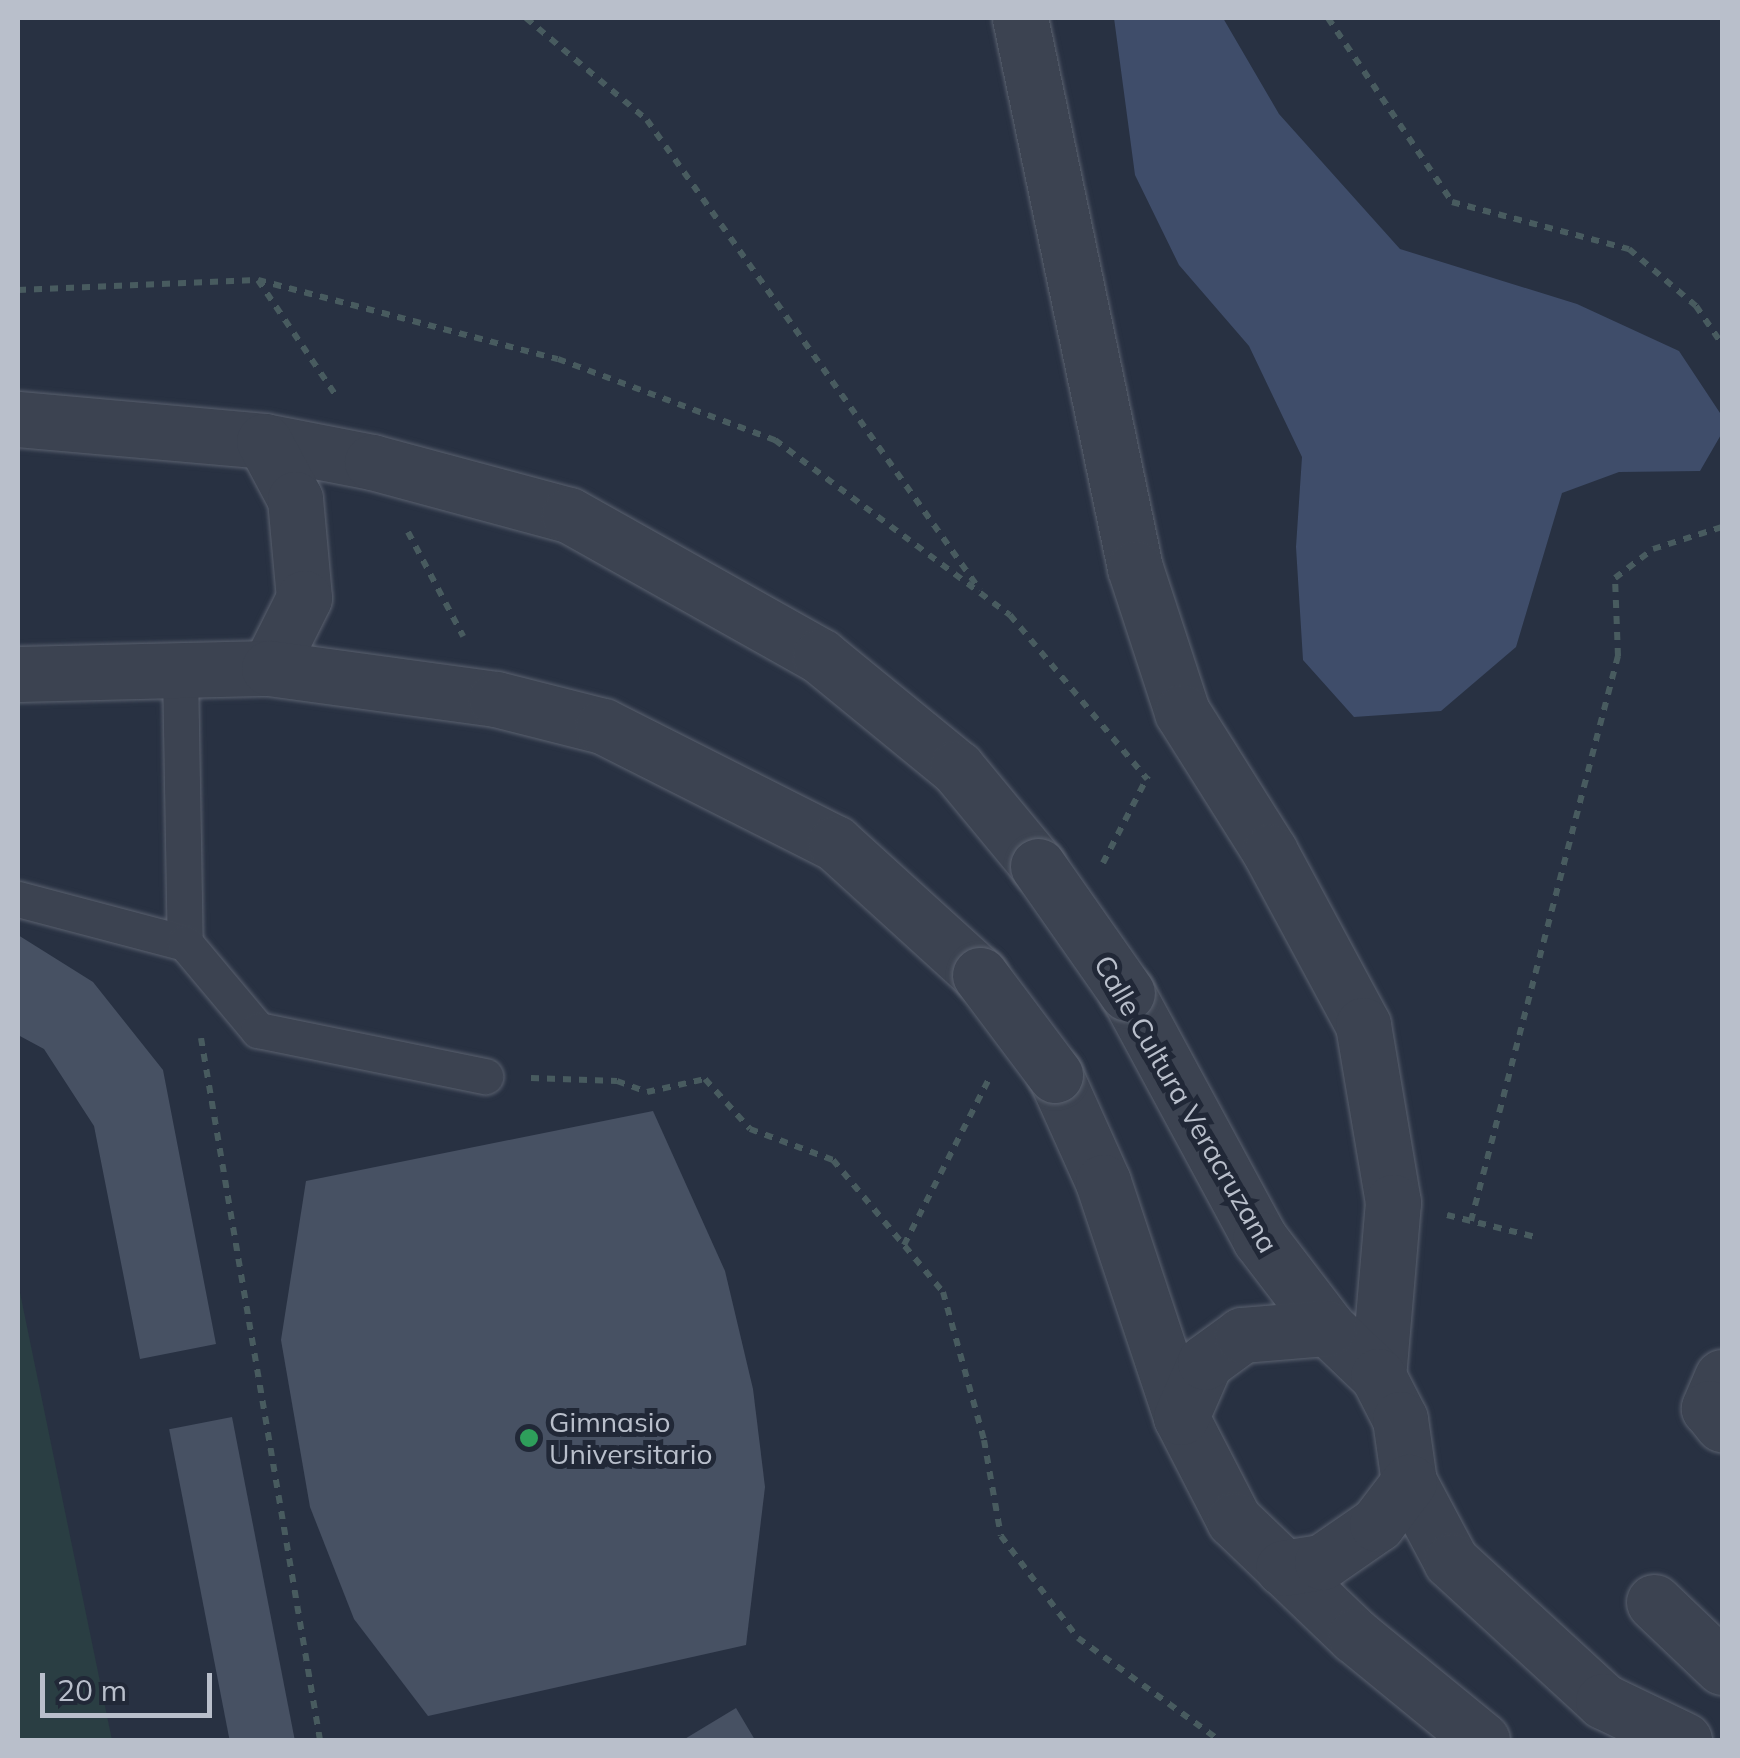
<!DOCTYPE html>
<style>
body{margin:0}
#map{position:relative;width:1740px;height:1758px;overflow:hidden;background:#283142;font-family:Mulish,sans-serif}
div>[style]{position:absolute}
.green>*{inset:0;background:#2a3e43}
.water>*{inset:0;background:#3f4d6a}
.building>*{inset:0;background:#475163;transform-origin:0 0}
.path>*{height:6px;margin-top:-3px;transform-origin:0;background:repeating-linear-gradient(90deg,#485b5f 0 8px,transparent 0 16px)}
.roads{filter:drop-shadow(0 0 2px #5a616f) drop-shadow(0 0 2px #5a616f)}
.service>*{height:35px;margin:-17.5px;padding:0 17.5px;transform-origin:17.5px;border-radius:17.5px;background:#3c4351}
.minor>*{height:55px;margin:-27.5px;padding:0 27.5px;transform-origin:27.5px;border-radius:27.5px;background:#3c4351}
.bridges{filter:drop-shadow(0 0 2px #5a616f) drop-shadow(0 0 2px #5a616f)}
.minor-bridge>*{height:55px;margin:-27.5px;padding:0 27.5px;transform-origin:27.5px;border-radius:27.5px;background:#3c4351}
.dots>*{width:28px;height:28px;translate:-50% -50%;box-sizing:border-box;border:5px solid #212837;border-radius:50%}
span{translate:-50% -50%;white-space:nowrap;text-align:center;line-height:1.15;-webkit-text-stroke:10px #212837;paint-order:stroke}
.street-label{font-size:28px;color:#b9bfcb}
.poi-label{font-size:28px;color:#b9bfcb}
.left{translate:0 -50%;text-align:left}
.frame{position:absolute;inset:0;border:20px solid #b9bfcb;pointer-events:none}
.scale{position:absolute;left:40px;top:1673px;width:172px;height:45px;box-sizing:border-box;border:5px solid #b9bfcb;border-top:0;padding-left:12px;font-size:30px;line-height:35px;white-space:nowrap;color:#b9bfcb;-webkit-text-stroke:8px #212837;paint-order:stroke}
</style>
<div id="map">
<div class="green">
<div style="clip-path:polygon(18px 1283px,112px 1740px,18px 1740px)"></div>
</div>
<div class="water">
<div style="clip-path:polygon(1114px 18px,1223px 18px,1279px 114px,1400px 249px,1577px 304px,1679px 351px,1722px 416px,1722px 433px,1700px 471px,1619px 472px,1562px 493px,1516px 647px,1441px 711px,1354px 717px,1303px 660px,1296px 547px,1302px 457px,1249px 346px,1179px 265px,1135px 175px)"></div>
</div>
<div class="building">
<div style="clip-path:polygon(18px 935px,93px 982px,163px 1070px,216px 1344px,140px 1359px,94px 1126px,44px 1049px,18px 1035px)"></div>
<div style="clip-path:polygon(653px 1111px,725px 1271px,753px 1389px,765px 1487px,746px 1645px,428px 1716px,354px 1619px,310px 1507px,281px 1340px,306px 1181px)"></div>
<div style="left:232px;top:1417px;width:329px;height:64px;rotate:79deg"></div>
<div style="clip-path:polygon(736px 1708px,755px 1740px,683px 1740px)"></div>
</div>
<div class="path">
<div style="left:526px;top:18px;width:158px;rotate:40.1deg"></div>
<div style="left:647px;top:120px;width:576px;rotate:54.68deg"></div>
<div style="left:1328px;top:18px;width:222px;rotate:56deg"></div>
<div style="left:1452px;top:202px;width:183px;rotate:14.9deg"></div>
<div style="left:1629px;top:249px;width:88px;rotate:40.4deg"></div>
<div style="left:1696px;top:306px;width:46px;rotate:55.6deg"></div>
<div style="left:258px;top:280px;width:141px;rotate:56deg"></div>
<div style="left:18px;top:290px;width:240px;rotate:-2.4deg"></div>
<div style="left:258px;top:280px;width:310px;rotate:14.8deg"></div>
<div style="left:558px;top:359px;width:232px;rotate:20.5deg"></div>
<div style="left:775px;top:440px;width:293px;rotate:36.7deg"></div>
<div style="left:1010px;top:615px;width:214px;rotate:50.1deg"></div>
<div style="left:408px;top:532px;width:118px;rotate:62.1deg"></div>
<div style="left:1103px;top:863px;width:98px;rotate:-62.7deg"></div>
<div style="left:201px;top:1038px;width:712px;rotate:80.38deg"></div>
<div style="left:531px;top:1078px;width:86px;rotate:2deg"></div>
<div style="left:617px;top:1081px;width:32px;rotate:20deg"></div>
<div style="left:647px;top:1092px;width:59px;rotate:-12.6deg"></div>
<div style="left:705px;top:1079px;width:67px;rotate:48deg"></div>
<div style="left:750px;top:1129px;width:89px;rotate:20.5deg"></div>
<div style="left:833px;top:1160px;width:172px;rotate:50.2deg"></div>
<div style="left:943px;top:1292px;width:154px;rotate:74.5deg"></div>
<div style="left:984px;top:1440px;width:97px;rotate:80deg"></div>
<div style="left:1001px;top:1536px;width:128px;rotate:53deg"></div>
<div style="left:1078px;top:1638px;width:174px;rotate:35.9deg"></div>
<div style="left:1447px;top:1215px;width:95px;rotate:14deg"></div>
<div style="left:1471px;top:1221px;width:584px;rotate:-75.42deg"></div>
<div style="left:1618px;top:656px;width:78px;rotate:-92.2deg"></div>
<div style="left:1615px;top:578px;width:48px;rotate:-37.3deg"></div>
<div style="left:1653px;top:549px;width:72px;rotate:-17.7deg"></div>
<div style="left:904px;top:1245px;width:184px;rotate:-62.9deg"></div>
</div>
<div class="roads">
<div class="service">
<div style="left:180px;top:670px;width:273px;rotate:89deg"></div>
<div style="left:18px;top:899px;width:173px;rotate:14.8deg"></div>
<div style="left:185px;top:943px;width:114px;rotate:50deg"></div>
<div style="left:258px;top:1030px;width:232px;rotate:11.5deg"></div>
</div>
<div class="minor">
<div style="left:1020px;top:18px;width:562px;rotate:78.19deg"></div>
<div style="left:1135px;top:568px;width:151px;rotate:71.9deg"></div>
<div style="left:1182px;top:712px;width:165px;rotate:57.8deg"></div>
<div style="left:1270px;top:852px;width:196px;rotate:61.7deg"></div>
<div style="left:1363px;top:1025px;width:180px;rotate:80.4deg"></div>
<div style="left:1393px;top:1202px;width:175px;rotate:94.9deg"></div>
<div style="left:18px;top:419px;width:247px;rotate:5.1deg"></div>
<div style="left:264px;top:441px;width:110px;rotate:11deg"></div>
<div style="left:372px;top:462px;width:204px;rotate:15.1deg"></div>
<div style="left:569px;top:515px;width:288px;rotate:29.3deg"></div>
<div style="left:820px;top:656px;width:177px;rotate:39.3deg"></div>
<div style="left:957px;top:768px;width:127px;rotate:50.4deg"></div>
<div style="left:264px;top:441px;width:66px;rotate:61.9deg"></div>
<div style="left:295px;top:499px;width:99px;rotate:84.8deg"></div>
<div style="left:304px;top:598px;width:78px;rotate:116.6deg"></div>
<div style="left:18px;top:674px;width:251px;rotate:-1.4deg"></div>
<div style="left:269px;top:668px;width:229px;rotate:7.8deg"></div>
<div style="left:496px;top:699px;width:110px;rotate:14.2deg"></div>
<div style="left:603px;top:726px;width:260px;rotate:26.8deg"></div>
<div style="left:835px;top:843px;width:196px;rotate:42.3deg"></div>
<div style="left:1127px;top:993px;width:280px;rotate:61.6deg"></div>
<div style="left:1260px;top:1239px;width:112px;rotate:52.6deg"></div>
<div style="left:1328px;top:1328px;width:69px;rotate:43.8deg"></div>
<div style="left:1378px;top:1376px;width:48px;rotate:62.9deg"></div>
<div style="left:1400px;top:1419px;width:64px;rotate:81.9deg"></div>
<div style="left:1409px;top:1482px;width:89px;rotate:62deg"></div>
<div style="left:1451px;top:1561px;width:207px;rotate:42.6deg"></div>
<div style="left:1603px;top:1701px;width:90px;rotate:25.7deg"></div>
<div style="left:1055px;top:1075px;width:117px;rotate:65.8deg"></div>
<div style="left:1103px;top:1182px;width:248px;rotate:71.6deg"></div>
<div style="left:1181px;top:1417px;width:116px;rotate:62.8deg"></div>
<div style="left:1234px;top:1520px;width:168px;rotate:43.8deg"></div>
<div style="left:1355px;top:1636px;width:164px;rotate:39.3deg"></div>
<div style="left:1722px;top:1377px;width:34px;rotate:113deg"></div>
<div style="left:1709px;top:1408px;width:21px;rotate:51deg"></div>
<div style="left:1181px;top:1417px;width:60px;rotate:-66.4deg"></div>
<div style="left:1205px;top:1362px;width:46px;rotate:-36.1deg"></div>
<div style="left:1242px;top:1335px;width:86px;rotate:-4.7deg"></div>
<div style="left:1283px;top:1568px;width:39px;rotate:-9deg"></div>
<div style="left:1322px;top:1562px;width:67px;rotate:-34.6deg"></div>
<div style="left:1377px;top:1524px;width:53px;rotate:-52.7deg"></div>
<div style="left:1654px;top:1602px;width:94px;rotate:43.7deg"></div>
</div>
</div>
<div class="bridges">
<div class="minor-bridge">
<div style="left:1038px;top:866px;width:155px;rotate:55deg"></div>
<div style="left:980px;top:975px;width:125px;rotate:53.1deg"></div>
</div>
</div>
<div class="dots">
<div style="left:529px;top:1438px;background:#2e9e5b"></div>
</div>
<div class="street-label">
<span style="left:1186px;top:1104px;rotate:60deg">Calle Cultura Veracruzana</span>
</div>
<div class="poi-label">
<span class="left" style="left:549px;top:1438px">Gimnasio<br>Universitario</span>
</div>
<div class="frame"></div>
<div class="scale">20 m</div>
</div>
